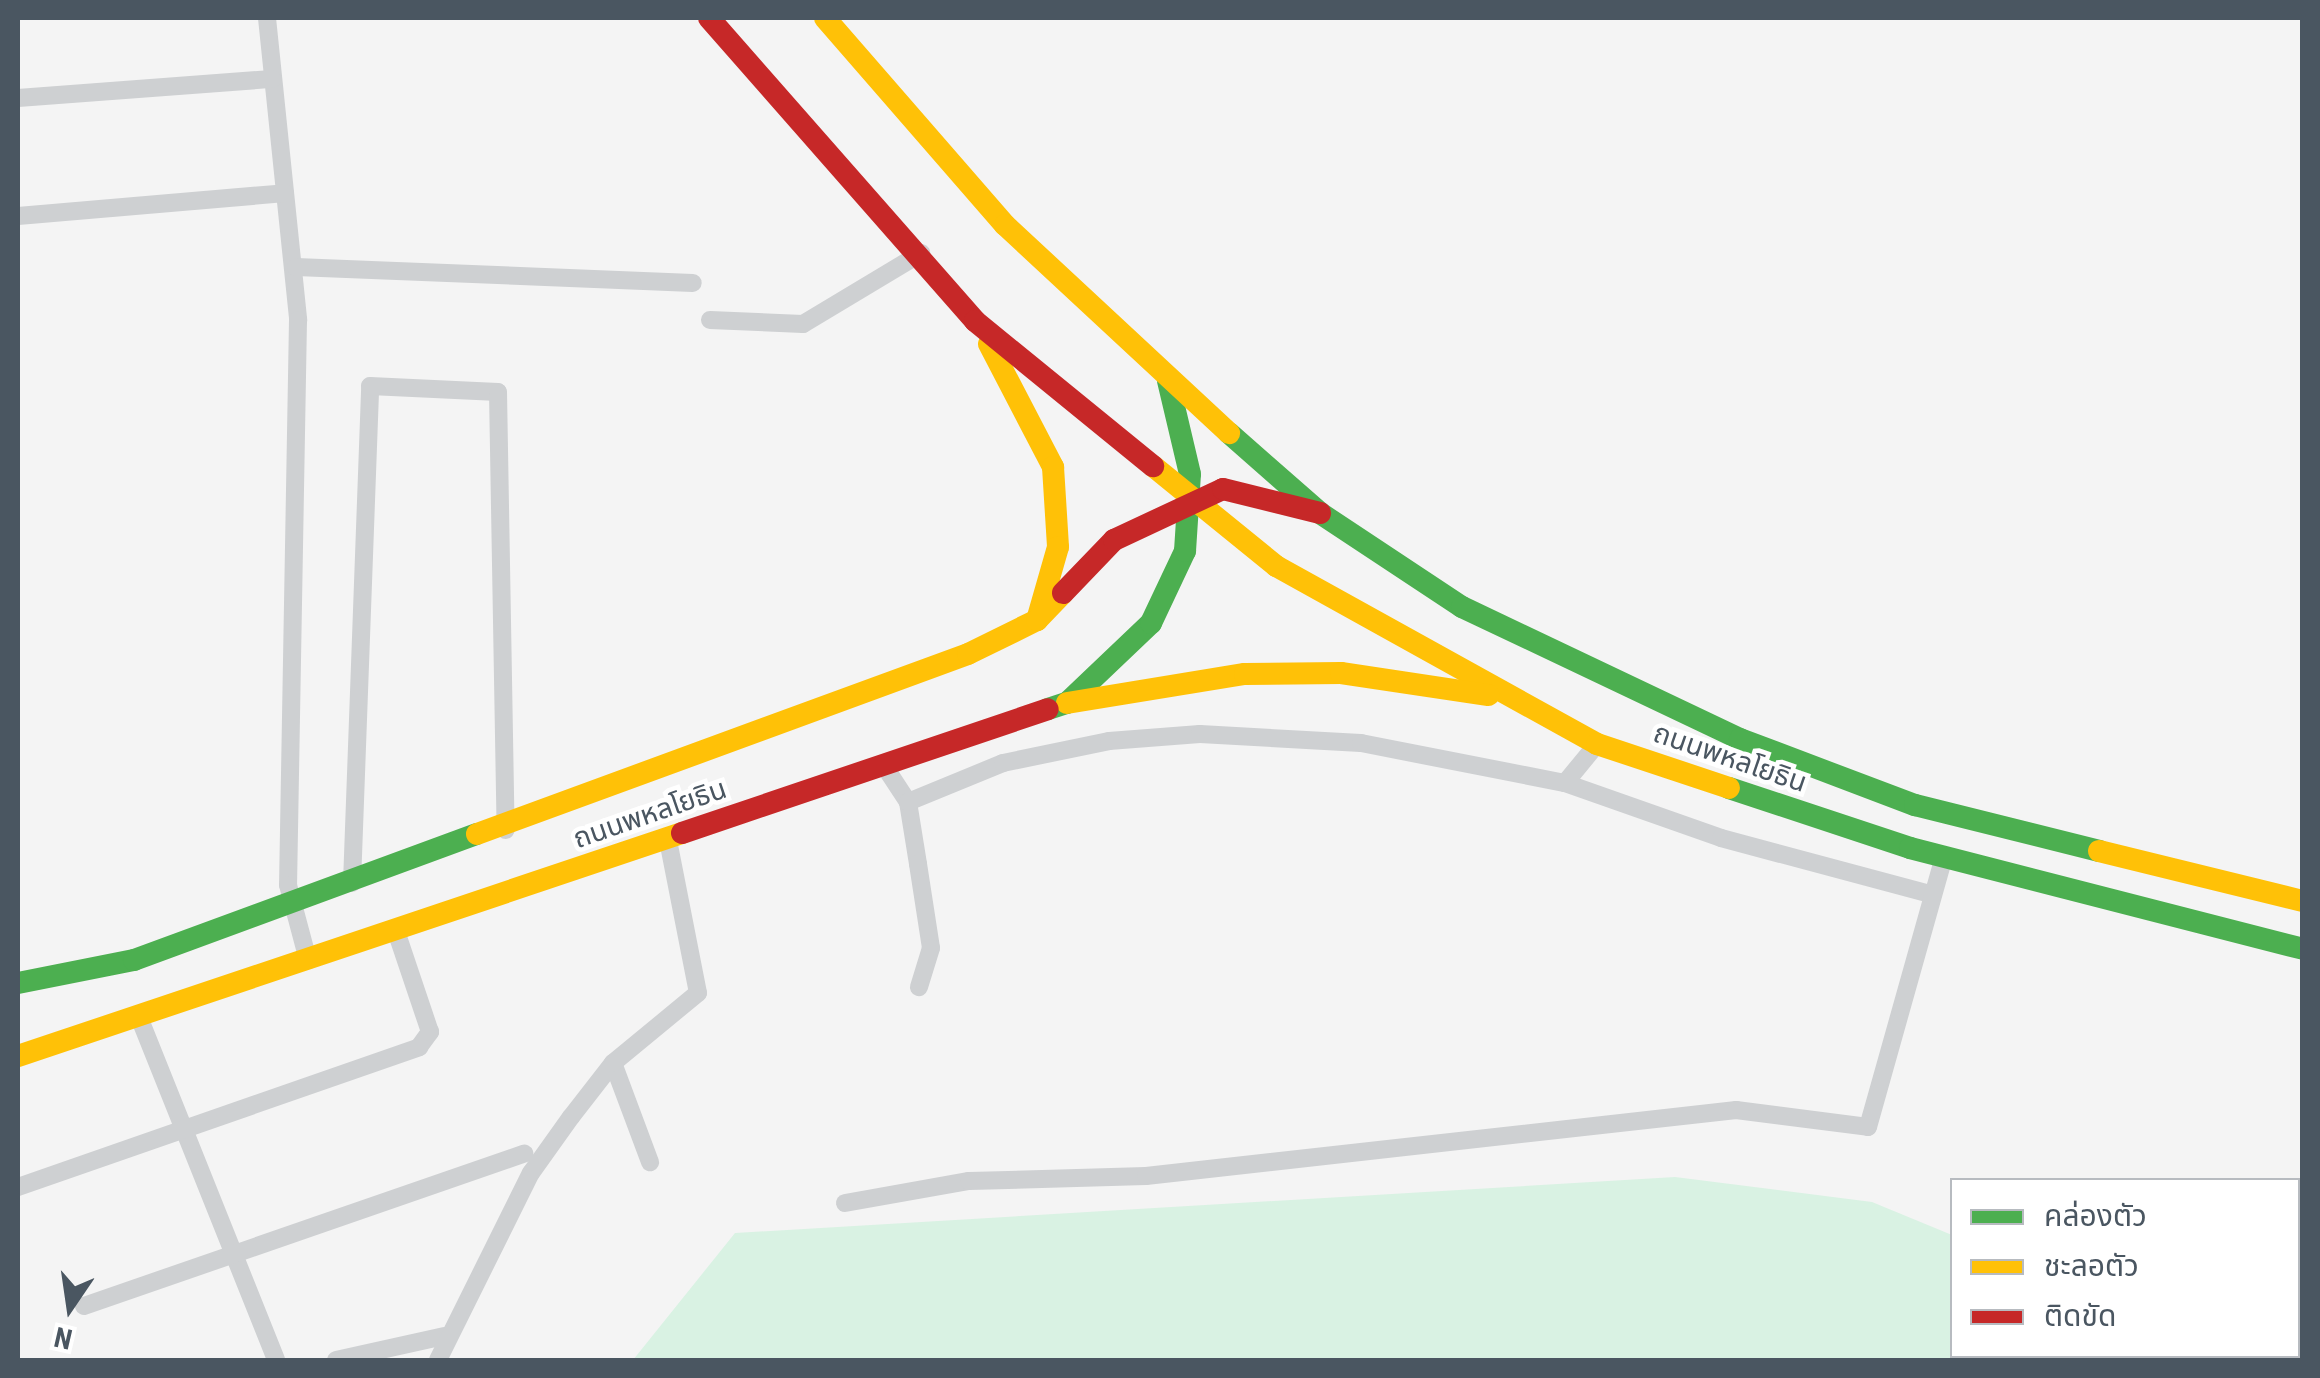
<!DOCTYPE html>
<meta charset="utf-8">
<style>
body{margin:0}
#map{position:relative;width:2320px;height:1378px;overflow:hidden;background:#f4f4f4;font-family:"Roboto Condensed","Noto Sans Thai",sans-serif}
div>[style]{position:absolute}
.green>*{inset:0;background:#d9f2e3}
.street>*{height:18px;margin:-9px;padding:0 9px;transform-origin:9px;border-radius:9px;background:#ced0d2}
.fast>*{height:22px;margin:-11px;padding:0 11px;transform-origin:11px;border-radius:11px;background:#4caf50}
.slow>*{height:22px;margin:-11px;padding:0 11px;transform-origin:11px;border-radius:11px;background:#ffc107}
.jam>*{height:22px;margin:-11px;padding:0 11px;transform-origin:11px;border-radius:11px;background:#c62828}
span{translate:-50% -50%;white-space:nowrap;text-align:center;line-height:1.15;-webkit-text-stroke:9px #fff;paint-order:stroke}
.street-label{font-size:28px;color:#4a5661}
.frame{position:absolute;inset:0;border:20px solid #4a5661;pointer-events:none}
.legend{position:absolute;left:1950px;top:1178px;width:350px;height:180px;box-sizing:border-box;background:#fff;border:2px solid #b7bbc0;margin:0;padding:12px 18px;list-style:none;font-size:30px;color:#4a5661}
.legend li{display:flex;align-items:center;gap:20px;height:50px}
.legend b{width:50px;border:2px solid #b7bbc0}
.north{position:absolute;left:20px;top:1258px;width:100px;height:100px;-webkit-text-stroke:8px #fff;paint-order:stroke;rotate:193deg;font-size:28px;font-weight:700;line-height:40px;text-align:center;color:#4a5661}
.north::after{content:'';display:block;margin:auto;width:35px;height:45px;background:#4a5661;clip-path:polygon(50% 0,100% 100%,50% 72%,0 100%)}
</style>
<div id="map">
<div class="green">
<div style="clip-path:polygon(1675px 1177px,1872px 1202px,1952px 1235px,1952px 1356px,2095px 1360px,633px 1360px,735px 1233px)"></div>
</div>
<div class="street">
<div style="left:267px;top:18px;width:304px;rotate:84.1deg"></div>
<div style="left:298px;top:320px;width:565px;rotate:91.01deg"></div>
<div style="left:288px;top:885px;width:78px;rotate:75.1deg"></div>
<div style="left:18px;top:98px;width:255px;rotate:-4.3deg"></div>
<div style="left:18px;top:216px;width:268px;rotate:-4.9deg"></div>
<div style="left:296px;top:267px;width:397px;rotate:2.3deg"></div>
<div style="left:710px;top:320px;width:93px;rotate:2.5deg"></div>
<div style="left:803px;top:324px;width:138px;rotate:-31deg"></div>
<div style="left:885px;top:767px;width:42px;rotate:56.7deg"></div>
<div style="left:908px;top:802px;width:63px;rotate:80.8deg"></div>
<div style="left:918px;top:864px;width:85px;rotate:81.2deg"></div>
<div style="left:931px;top:948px;width:41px;rotate:107.1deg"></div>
<div style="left:1565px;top:783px;width:165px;rotate:19.4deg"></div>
<div style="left:1721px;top:838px;width:216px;rotate:15deg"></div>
<div style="left:908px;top:802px;width:103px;rotate:-22.3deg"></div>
<div style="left:1003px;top:763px;width:108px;rotate:-11.7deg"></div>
<div style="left:1109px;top:741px;width:91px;rotate:-4.4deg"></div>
<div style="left:1200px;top:734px;width:161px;rotate:3.2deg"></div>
<div style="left:1361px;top:743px;width:208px;rotate:11.1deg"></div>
<div style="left:1565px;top:783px;width:50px;rotate:-50.6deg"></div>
<div style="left:352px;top:883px;width:497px;rotate:-87.9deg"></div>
<div style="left:370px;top:386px;width:128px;rotate:2.7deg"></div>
<div style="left:498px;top:392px;width:438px;rotate:89deg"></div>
<div style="left:139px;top:1017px;width:369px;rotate:68.2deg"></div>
<div style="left:613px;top:1063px;width:106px;rotate:69.5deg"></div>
<div style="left:18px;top:1187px;width:425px;rotate:-19.2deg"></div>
<div style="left:419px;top:1047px;width:19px;rotate:-54deg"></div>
<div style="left:430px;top:1032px;width:107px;rotate:-108.6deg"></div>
<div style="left:845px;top:1203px;width:126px;rotate:-10.1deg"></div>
<div style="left:969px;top:1181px;width:177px;rotate:-1.6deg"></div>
<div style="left:1146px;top:1176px;width:594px;rotate:-6.38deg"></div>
<div style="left:1736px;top:1110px;width:133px;rotate:7.3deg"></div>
<div style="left:1868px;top:1127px;width:281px;rotate:-74.3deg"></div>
<div style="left:2298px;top:1275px;width:22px;rotate:-80deg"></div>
<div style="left:84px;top:1306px;width:466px;rotate:-19.1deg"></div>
<div style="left:336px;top:1360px;width:111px;rotate:-12.5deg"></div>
<div style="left:438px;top:1360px;width:209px;rotate:-63.6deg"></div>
<div style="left:531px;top:1173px;width:69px;rotate:-54.5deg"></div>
<div style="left:571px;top:1117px;width:68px;rotate:-52.1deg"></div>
<div style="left:613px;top:1063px;width:110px;rotate:-39.5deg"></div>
<div style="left:698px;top:993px;width:156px;rotate:-101.1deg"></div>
<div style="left:2277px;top:1360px;width:4px;rotate:-76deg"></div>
</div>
<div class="fast">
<div style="left:1229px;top:433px;width:121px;rotate:41.3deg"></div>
<div style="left:1320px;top:513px;width:170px;rotate:33.5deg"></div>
<div style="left:1462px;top:607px;width:308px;rotate:25.4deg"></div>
<div style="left:1740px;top:739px;width:187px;rotate:20.7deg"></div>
<div style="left:1915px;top:805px;width:190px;rotate:14deg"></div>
<div style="left:1048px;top:709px;width:20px;rotate:-18deg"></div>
<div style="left:1067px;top:703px;width:116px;rotate:-43.6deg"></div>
<div style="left:1151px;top:623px;width:80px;rotate:-64.7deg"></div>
<div style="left:1185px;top:551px;width:77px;rotate:-86.3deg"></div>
<div style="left:1190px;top:474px;width:96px;rotate:-103.3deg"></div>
<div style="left:1729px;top:788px;width:191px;rotate:18.3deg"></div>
<div style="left:1910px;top:848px;width:405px;rotate:14.4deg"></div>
<div style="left:18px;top:983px;width:118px;rotate:-11.2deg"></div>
<div style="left:134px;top:960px;width:365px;rotate:-20.2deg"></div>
</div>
<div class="slow">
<div style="left:825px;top:18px;width:274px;rotate:49deg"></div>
<div style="left:1005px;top:225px;width:306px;rotate:42.9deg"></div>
<div style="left:989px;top:344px;width:139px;rotate:62.5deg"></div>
<div style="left:1053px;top:467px;width:80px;rotate:86.4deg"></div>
<div style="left:1058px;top:547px;width:76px;rotate:106deg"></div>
<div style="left:1153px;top:466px;width:159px;rotate:39.1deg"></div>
<div style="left:1276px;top:566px;width:367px;rotate:29deg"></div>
<div style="left:1597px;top:744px;width:139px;rotate:18.4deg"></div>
<div style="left:1067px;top:703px;width:180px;rotate:-9.3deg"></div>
<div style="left:1245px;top:674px;width:96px;rotate:-0.6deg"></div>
<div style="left:1341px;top:673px;width:149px;rotate:8.5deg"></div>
<div style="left:477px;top:834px;width:523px;rotate:-20.13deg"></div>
<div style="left:968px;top:654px;width:77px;rotate:-26.2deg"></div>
<div style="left:1037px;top:620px;width:37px;rotate:-46deg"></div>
<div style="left:2099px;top:851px;width:209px;rotate:13.8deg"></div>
<div style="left:18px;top:1056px;width:700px;rotate:-18.56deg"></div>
</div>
<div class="jam">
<div style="left:709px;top:18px;width:403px;rotate:48.7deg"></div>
<div style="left:975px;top:321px;width:230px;rotate:39.2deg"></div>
<div style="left:1063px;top:593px;width:74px;rotate:-46.1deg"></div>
<div style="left:1114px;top:540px;width:120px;rotate:-25.1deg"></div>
<div style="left:1223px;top:489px;width:100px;rotate:13.9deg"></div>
<div style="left:682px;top:833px;width:386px;rotate:-18.7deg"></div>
</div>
<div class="street-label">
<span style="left:1730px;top:758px;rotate:19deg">ถนนพหลโยธิน</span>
<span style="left:650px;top:814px;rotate:-19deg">ถนนพหลโยธิน</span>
</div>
<div class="frame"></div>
<ul class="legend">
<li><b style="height:12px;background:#4caf50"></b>คล่องตัว</li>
<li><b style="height:12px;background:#ffc107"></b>ชะลอตัว</li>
<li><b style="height:12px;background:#c62828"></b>ติดขัด</li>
</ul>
<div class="north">N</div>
</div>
